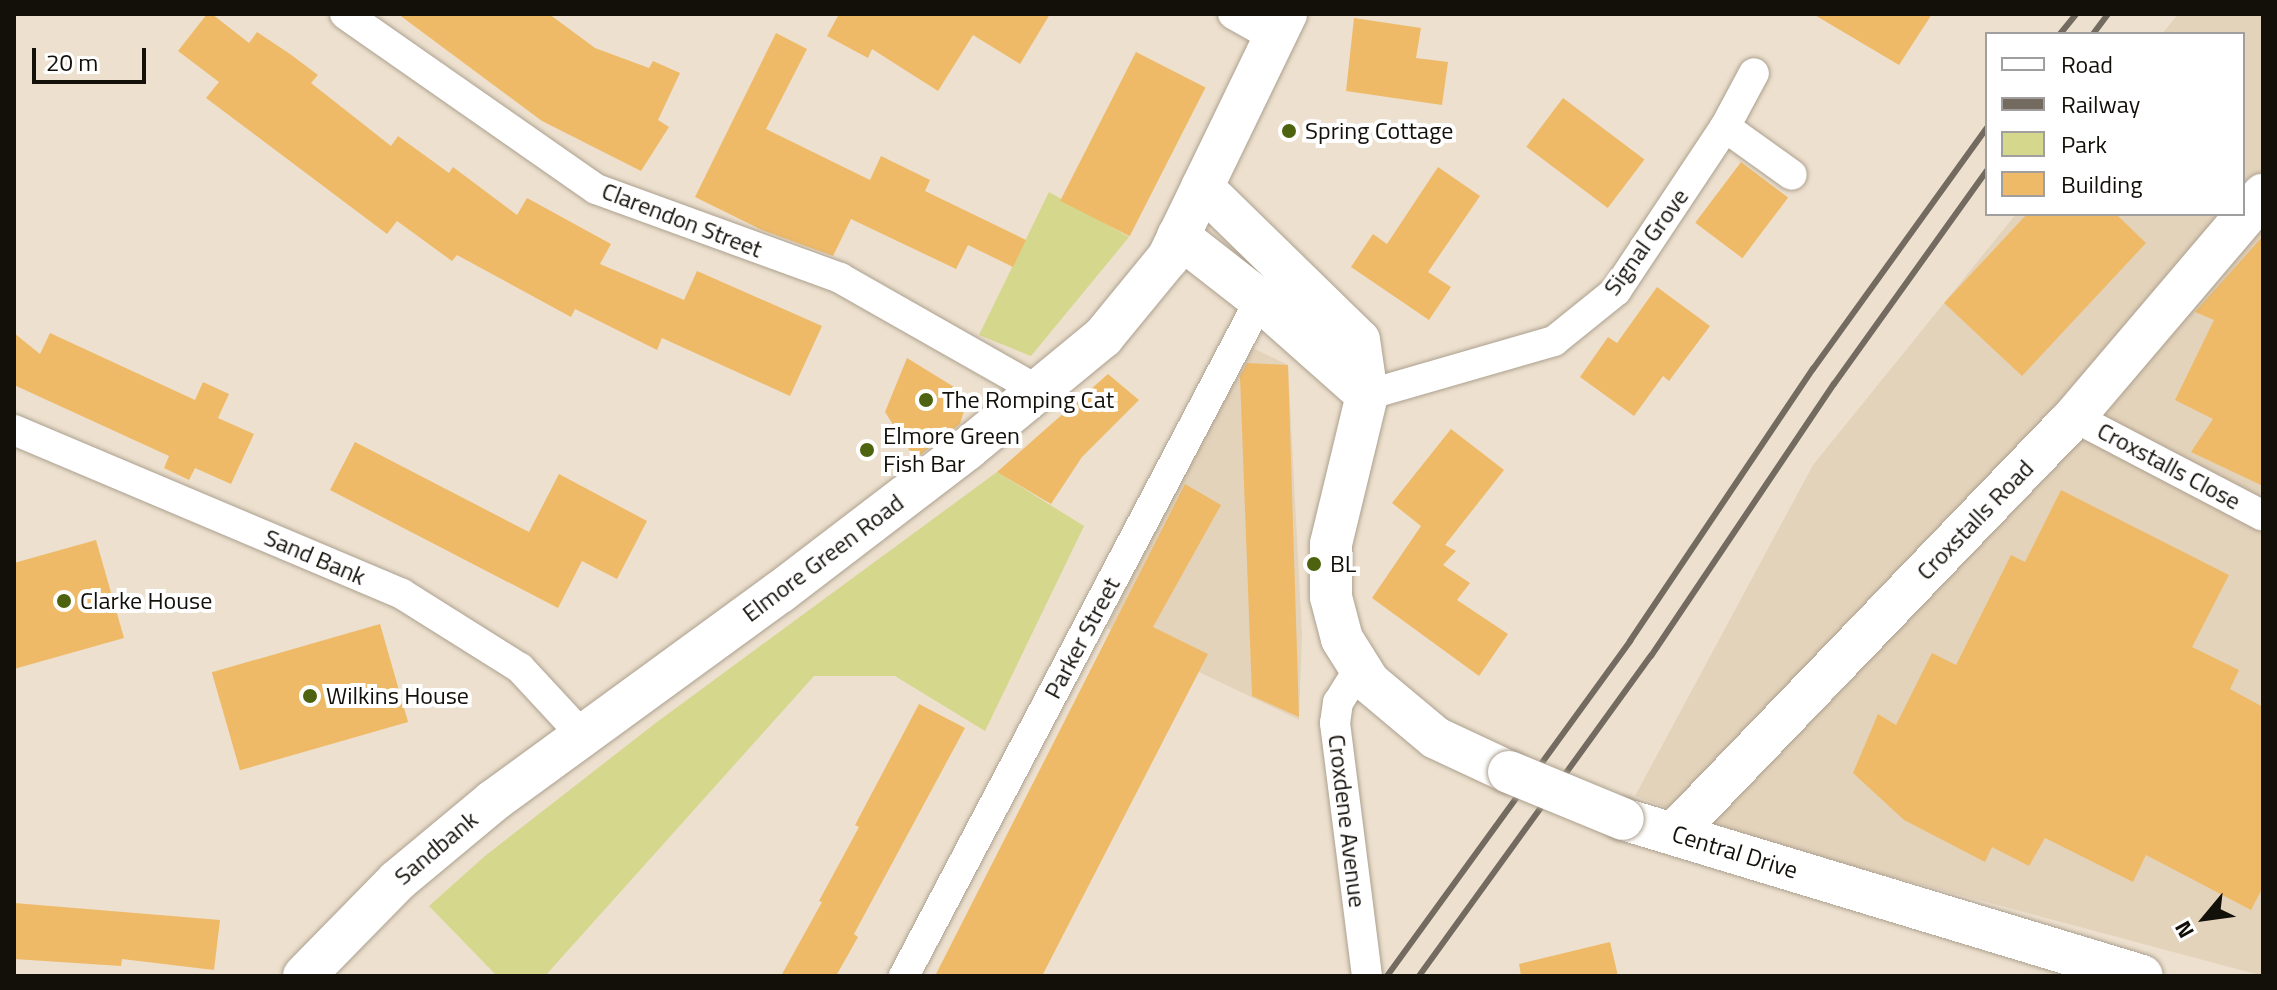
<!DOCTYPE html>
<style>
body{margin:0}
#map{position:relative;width:2277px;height:990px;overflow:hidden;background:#ede0ce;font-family:"Titillium Web",sans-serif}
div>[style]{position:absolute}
.built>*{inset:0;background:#e4d3bb}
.green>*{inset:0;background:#d4d78c}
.building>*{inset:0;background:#eeba68;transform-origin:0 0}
.roads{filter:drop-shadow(0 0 2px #aca08f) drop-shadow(0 0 2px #aca08f)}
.street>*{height:30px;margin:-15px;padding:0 15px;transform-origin:15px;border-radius:15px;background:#fff}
.secondary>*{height:42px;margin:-21px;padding:0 21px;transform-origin:21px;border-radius:21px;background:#fff}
.rail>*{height:6px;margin:-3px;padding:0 3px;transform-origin:3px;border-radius:3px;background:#736b60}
.bridges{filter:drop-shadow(0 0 2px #aca08f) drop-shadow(0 0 2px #aca08f)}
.secondary-bridge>*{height:42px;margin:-21px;padding:0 21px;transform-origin:21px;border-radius:21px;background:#fff}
.dots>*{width:22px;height:22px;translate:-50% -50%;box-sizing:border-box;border:4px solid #fff;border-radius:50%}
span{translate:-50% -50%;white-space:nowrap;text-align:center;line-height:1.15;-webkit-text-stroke:8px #fff;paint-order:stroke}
.poi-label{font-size:24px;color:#130f09}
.left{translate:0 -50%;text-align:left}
.street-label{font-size:24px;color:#130f09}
.frame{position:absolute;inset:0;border:16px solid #130f09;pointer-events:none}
.legend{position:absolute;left:1985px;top:32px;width:260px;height:184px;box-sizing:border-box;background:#fff;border:2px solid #a19f9d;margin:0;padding:10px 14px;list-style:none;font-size:24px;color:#130f09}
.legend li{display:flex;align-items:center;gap:16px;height:40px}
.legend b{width:40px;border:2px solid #a19f9d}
.north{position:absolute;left:2165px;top:878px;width:80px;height:80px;-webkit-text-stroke:6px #fff;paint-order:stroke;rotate:241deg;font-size:22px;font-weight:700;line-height:32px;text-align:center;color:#130f09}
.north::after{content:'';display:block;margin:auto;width:28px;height:36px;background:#130f09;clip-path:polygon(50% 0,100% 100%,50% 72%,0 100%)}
.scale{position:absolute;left:32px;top:48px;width:114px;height:36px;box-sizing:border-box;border:4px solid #130f09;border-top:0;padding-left:10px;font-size:24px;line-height:28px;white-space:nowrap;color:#130f09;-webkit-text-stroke:6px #fff;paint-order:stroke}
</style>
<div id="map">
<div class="built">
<div style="clip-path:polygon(2178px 14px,2263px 14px,2263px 976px,1765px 843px,1635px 796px,1813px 465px,2016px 214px,2243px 214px,2243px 34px,2162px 34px)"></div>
<div style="clip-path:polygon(1238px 341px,1288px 365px,1302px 633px,1299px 720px,1107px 628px)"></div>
</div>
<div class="green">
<div style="clip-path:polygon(1049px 192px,1129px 237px,1031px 356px,979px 335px)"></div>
<div style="clip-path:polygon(997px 472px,1084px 526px,985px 731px,895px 676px,814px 676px,545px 976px,497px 976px,429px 906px,485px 856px,657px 722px)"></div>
</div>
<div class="building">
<div style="clip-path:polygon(207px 14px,212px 14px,249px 43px,257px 32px,290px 54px,318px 75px,311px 83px,391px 146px,398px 136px,449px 173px,453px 167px,517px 215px,527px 198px,611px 244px,600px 264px,684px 300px,697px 271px,822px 326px,790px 396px,662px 338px,657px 350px,575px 309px,571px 317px,457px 255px,452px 261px,397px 221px,387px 234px,206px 98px,219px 82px,178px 51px)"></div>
<div style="clip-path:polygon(398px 14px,549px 14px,595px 48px,649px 68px,653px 61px,680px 73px,658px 120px,669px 127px,641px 171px,542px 121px)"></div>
<div style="clip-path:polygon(839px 14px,1050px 14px,1020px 64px,973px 35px,938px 91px,872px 49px,868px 58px,827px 36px)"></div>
<div style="clip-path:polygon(1813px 14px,1932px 14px,1899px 65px)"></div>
<div style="clip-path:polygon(1354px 18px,1421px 28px,1416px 58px,1448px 62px,1442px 105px,1346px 91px)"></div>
<div style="clip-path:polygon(776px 33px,807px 49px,766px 129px,870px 180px,881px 156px,930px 180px,925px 191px,1026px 240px,1013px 267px,968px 245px,956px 269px,851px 219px,833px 256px,762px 230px,695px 197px)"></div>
<div style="left:1136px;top:52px;width:78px;height:167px;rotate:27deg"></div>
<div style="left:1563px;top:98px;width:102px;height:61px;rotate:37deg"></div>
<div style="left:1741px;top:162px;width:59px;height:76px;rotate:37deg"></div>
<div style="clip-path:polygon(1438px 167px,1480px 196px,1428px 272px,1451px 287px,1429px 320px,1351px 267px,1373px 234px,1387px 244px)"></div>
<div style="clip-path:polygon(2027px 214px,2116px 214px,2146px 243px,2022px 376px,1944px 303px)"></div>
<div style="clip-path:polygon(2263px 236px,2263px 486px,2191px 452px,2213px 419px,2175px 400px,2214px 320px,2195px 312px)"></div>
<div style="clip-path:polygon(1657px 287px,1710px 326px,1669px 381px,1663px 376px,1634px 416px,1580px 377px,1608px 337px,1617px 343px)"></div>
<div style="clip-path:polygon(14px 333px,40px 354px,50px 333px,195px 400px,203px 382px,229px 394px,218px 418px,254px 434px,231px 484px,195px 468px,189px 480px,164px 468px,169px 456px,14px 385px)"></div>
<div style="clip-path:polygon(907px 358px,959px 390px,964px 411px,960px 424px,915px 459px,885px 412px)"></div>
<div style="clip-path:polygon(1247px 363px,1288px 365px,1299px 717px,1252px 696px,1240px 376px)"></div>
<div style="clip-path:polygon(1108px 374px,1139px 400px,1082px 457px,1051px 504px,997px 472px)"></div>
<div style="clip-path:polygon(1451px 429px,1504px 470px,1445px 545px,1456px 551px,1443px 565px,1470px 583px,1457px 600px,1508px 634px,1479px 676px,1372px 598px,1421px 526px,1392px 503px)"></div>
<div style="clip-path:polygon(355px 442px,529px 532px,559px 474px,647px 521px,617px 579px,582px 561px,558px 608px,330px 490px)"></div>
<div style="clip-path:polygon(1185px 484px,1221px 505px,1153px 627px,1208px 654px,1042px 976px,935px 976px)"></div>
<div style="clip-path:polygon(2061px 490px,2229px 575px,2192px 647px,2239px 670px,2230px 689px,2263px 707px,2263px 887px,2251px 910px,2146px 855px,2133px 882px,2045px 838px,2029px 866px,1992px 847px,1985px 862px,1904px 820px,1853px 773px,1878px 714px,1896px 725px,1932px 653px,1956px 665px,2011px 555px,2025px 562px)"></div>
<div style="clip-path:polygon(96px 540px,124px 638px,14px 669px,14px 563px)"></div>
<div style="left:380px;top:624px;width:102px;height:175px;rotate:74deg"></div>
<div style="clip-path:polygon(919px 704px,965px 728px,854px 934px,858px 937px,836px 976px,781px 976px,822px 902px,819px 901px,859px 827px,855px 825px)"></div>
<div style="clip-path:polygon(14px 903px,220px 920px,214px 970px,122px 959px,121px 966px,14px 959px)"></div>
<div style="clip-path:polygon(1610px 942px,1618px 976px,1521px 976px,1519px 964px)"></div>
</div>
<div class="roads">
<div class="street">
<div style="left:345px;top:14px;width:306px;rotate:34.9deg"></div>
<div style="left:596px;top:189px;width:260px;rotate:20deg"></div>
<div style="left:840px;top:278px;width:229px;rotate:29.6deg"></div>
<div style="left:1233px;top:14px;width:47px;rotate:29.3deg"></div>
<div style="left:1725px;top:127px;width:82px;rotate:35.6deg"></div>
<div style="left:1367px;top:395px;width:195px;rotate:-16.1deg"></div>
<div style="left:1554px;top:341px;width:80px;rotate:-38.9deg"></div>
<div style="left:1616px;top:291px;width:197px;rotate:-56.4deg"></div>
<div style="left:1725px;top:127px;width:61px;rotate:-61.8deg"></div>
<div style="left:2074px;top:417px;width:213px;rotate:27.6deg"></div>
<div style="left:14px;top:430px;width:421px;rotate:22.9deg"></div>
<div style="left:402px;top:594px;width:139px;rotate:32.1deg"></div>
<div style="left:520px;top:668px;width:93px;rotate:47.2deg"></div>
<div style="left:1359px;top:669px;width:39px;rotate:122deg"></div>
<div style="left:1338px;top:702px;width:21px;rotate:98deg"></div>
<div style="left:1335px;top:723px;width:255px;rotate:82.8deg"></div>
<div style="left:904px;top:976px;width:764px;rotate:-62.23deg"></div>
</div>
<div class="secondary">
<div style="left:1202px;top:187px;width:219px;rotate:44.3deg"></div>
<div style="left:1359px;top:340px;width:56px;rotate:81.7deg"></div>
<div style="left:1367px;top:395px;width:153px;rotate:103.6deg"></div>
<div style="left:1331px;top:544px;width:53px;rotate:90deg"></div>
<div style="left:1331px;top:597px;width:43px;rotate:75.3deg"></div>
<div style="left:1342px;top:639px;width:51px;rotate:57.9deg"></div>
<div style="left:1369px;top:682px;width:87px;rotate:39.9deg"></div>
<div style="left:1436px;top:738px;width:81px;rotate:25deg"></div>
<div style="left:1178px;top:236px;width:104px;rotate:38deg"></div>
<div style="left:1260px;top:300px;width:143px;rotate:41.6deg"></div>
<div style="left:1623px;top:819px;width:542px;rotate:16.83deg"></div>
<div style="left:1674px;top:833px;width:577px;rotate:-46.12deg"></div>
<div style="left:2074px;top:417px;width:292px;rotate:-49.6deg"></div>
<div style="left:304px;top:976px;width:133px;rotate:-45.6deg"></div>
<div style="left:397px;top:881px;width:125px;rotate:-39.8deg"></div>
<div style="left:493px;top:801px;width:355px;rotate:-36.1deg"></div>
<div style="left:780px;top:592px;width:235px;rotate:-37.4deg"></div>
<div style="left:967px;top:449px;width:176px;rotate:-39.5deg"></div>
<div style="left:1103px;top:337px;width:102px;rotate:-50.6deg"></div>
<div style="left:1168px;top:258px;width:271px;rotate:-64.2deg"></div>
</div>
</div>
<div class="rail">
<div style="left:2060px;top:34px;width:26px;rotate:-51deg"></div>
<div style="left:2093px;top:34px;width:25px;rotate:-53deg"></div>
<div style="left:1387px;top:976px;width:414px;rotate:-54deg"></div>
<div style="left:1630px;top:641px;width:328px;rotate:-56.1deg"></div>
<div style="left:1813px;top:369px;width:297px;rotate:-54.2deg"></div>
<div style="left:1419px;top:976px;width:395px;rotate:-54.1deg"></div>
<div style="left:1651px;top:656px;width:328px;rotate:-56.1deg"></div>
<div style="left:1834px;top:384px;width:263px;rotate:-54.4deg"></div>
</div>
<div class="bridges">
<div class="secondary-bridge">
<div style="left:1509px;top:772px;width:123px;rotate:22.4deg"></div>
</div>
</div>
<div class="dots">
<div style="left:1289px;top:131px;background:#4e630f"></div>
<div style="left:926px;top:400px;background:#4e630f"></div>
<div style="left:867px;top:450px;background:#4e630f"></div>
<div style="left:1314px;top:564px;background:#4e630f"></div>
<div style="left:64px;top:601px;background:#4e630f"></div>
<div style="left:310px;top:696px;background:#4e630f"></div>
</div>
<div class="poi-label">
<span class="left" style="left:1305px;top:131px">Spring Cottage</span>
<span class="left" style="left:942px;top:400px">The Romping Cat</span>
<span class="left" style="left:883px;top:450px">Elmore Green<br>Fish Bar</span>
<span class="left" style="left:1330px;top:564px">BL</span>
<span class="left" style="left:80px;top:601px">Clarke House</span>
<span class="left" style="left:326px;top:696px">Wilkins House</span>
</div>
<div class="street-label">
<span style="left:682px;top:220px;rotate:21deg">Clarendon Street</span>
<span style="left:1646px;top:242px;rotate:-54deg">Signal Grove</span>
<span style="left:2169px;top:466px;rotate:28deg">Croxstalls Close</span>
<span style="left:1975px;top:520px;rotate:-46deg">Croxstalls Road</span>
<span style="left:315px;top:557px;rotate:23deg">Sand Bank</span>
<span style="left:823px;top:558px;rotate:-37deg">Elmore Green Road</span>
<span style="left:1082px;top:638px;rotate:-62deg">Parker Street</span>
<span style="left:1347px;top:821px;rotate:83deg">Croxdene Avenue</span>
<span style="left:436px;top:848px;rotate:-40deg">Sandbank</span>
<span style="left:1735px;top:852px;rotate:17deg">Central Drive</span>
</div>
<div class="frame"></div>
<ul class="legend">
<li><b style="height:10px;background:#fff"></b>Road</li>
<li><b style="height:10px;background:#736b60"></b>Railway</li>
<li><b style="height:22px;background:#d4d78c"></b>Park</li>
<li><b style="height:22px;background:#eeba68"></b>Building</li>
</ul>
<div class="north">N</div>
<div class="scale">20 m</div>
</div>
